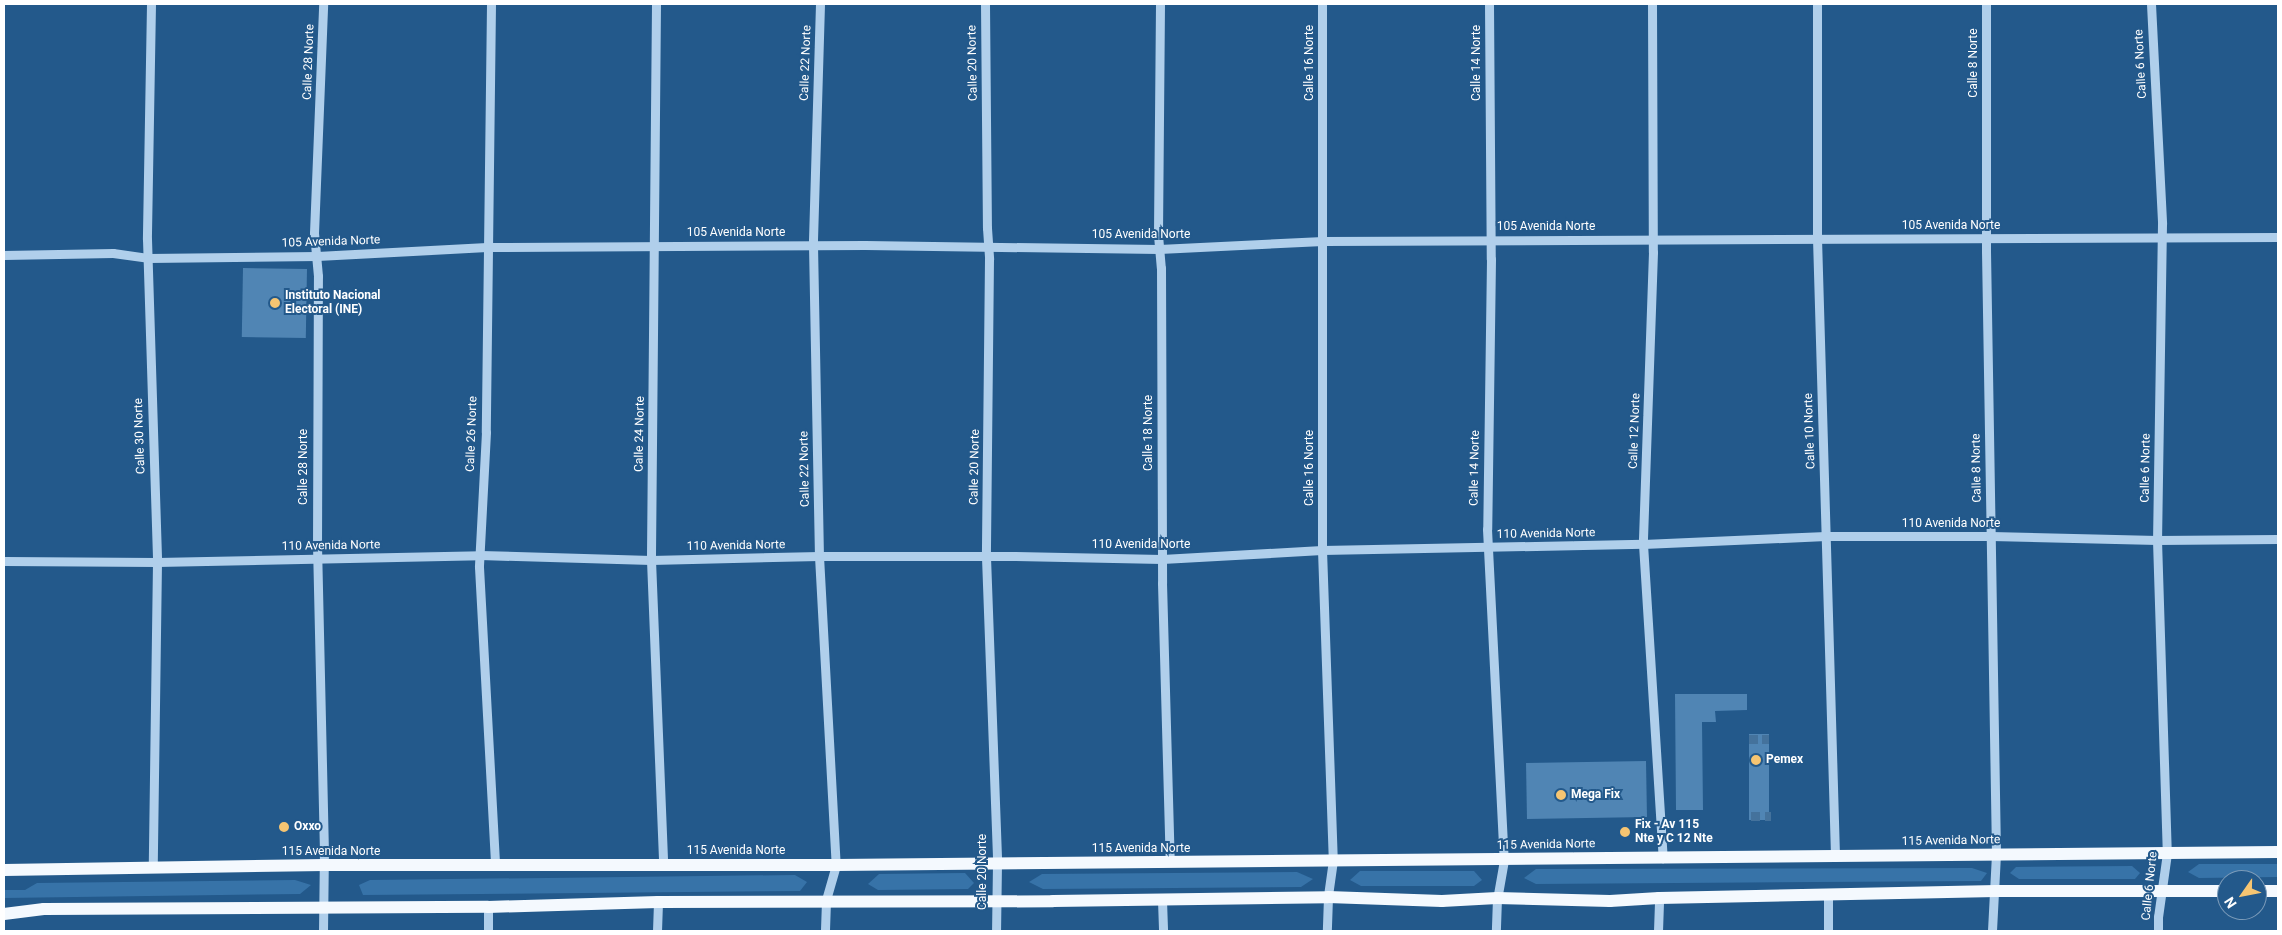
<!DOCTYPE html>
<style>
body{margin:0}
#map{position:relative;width:2282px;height:935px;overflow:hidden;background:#23598b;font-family:Roboto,sans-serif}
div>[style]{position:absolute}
.green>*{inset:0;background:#3773a8}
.building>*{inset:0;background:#5085b4;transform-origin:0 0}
.minor-tunnel>*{height:9px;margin-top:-4.5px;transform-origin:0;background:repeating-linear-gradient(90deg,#44729c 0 9px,transparent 0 13.5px)}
.minor>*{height:9px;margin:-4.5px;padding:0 4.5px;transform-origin:4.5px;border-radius:4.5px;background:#b0cfeb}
.major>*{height:12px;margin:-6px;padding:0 6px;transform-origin:6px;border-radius:6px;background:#f4f9fe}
.dots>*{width:14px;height:14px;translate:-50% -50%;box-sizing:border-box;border:2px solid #23598b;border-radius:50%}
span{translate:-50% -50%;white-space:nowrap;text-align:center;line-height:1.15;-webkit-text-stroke:4px #23598b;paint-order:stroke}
.street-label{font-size:12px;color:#fff}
.poi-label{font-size:12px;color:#fff;font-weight:700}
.left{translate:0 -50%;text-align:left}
.frame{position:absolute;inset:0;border:5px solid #fff;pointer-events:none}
.north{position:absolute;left:2217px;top:870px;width:50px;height:50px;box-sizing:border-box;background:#23598b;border:1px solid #7b9bb9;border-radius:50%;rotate:237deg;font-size:14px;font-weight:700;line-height:20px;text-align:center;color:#fff}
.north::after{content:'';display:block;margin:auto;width:18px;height:22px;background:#f6c572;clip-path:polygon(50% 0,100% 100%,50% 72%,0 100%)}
</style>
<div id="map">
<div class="green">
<div style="clip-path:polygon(2199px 864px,2278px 864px,2278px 877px,2199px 878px,2188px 872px)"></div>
<div style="clip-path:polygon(2132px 866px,2140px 873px,2135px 879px,2019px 879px,2010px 873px,2016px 867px)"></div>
<div style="clip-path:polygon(1972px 868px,1987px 873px,1981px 881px,1536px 884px,1524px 878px,1536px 869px)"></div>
<div style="clip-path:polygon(1360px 871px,1474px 871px,1482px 880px,1474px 886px,1361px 886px,1350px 880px)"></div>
<div style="clip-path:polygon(1297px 872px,1313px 879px,1301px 887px,1043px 889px,1029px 882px,1042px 874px)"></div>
<div style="clip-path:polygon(965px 873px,974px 883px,968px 889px,878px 890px,868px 884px,879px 874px)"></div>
<div style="clip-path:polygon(795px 875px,807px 882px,800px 891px,363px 895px,359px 885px,370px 880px)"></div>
<div style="clip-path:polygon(295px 880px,311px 885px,300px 894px,4px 898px,4px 890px,25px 890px,37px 883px)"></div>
</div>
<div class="building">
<div style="left:243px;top:268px;width:64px;height:69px;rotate:1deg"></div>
<div style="clip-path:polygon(1675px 694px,1747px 694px,1747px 710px,1715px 711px,1716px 722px,1702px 722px,1703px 810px,1676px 810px)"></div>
<div style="left:1749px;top:734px;width:20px;height:86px"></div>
<div style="left:1646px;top:761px;width:56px;height:120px;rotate:89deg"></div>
</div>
<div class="minor-tunnel">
<div style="left:1749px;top:739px;width:20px"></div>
<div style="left:1751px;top:816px;width:20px"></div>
</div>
<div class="minor">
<div style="left:151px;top:4px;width:235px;rotate:91deg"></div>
<div style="left:147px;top:239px;width:323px;rotate:88.2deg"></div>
<div style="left:157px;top:562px;width:305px;rotate:90.8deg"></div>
<div style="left:491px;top:4px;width:428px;rotate:90.7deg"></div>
<div style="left:486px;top:432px;width:135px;rotate:93deg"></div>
<div style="left:479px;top:567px;width:298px;rotate:86.9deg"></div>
<div style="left:656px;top:4px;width:556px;rotate:90.52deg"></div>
<div style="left:651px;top:560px;width:304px;rotate:87.7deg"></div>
<div style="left:820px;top:4px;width:241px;rotate:91.7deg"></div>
<div style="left:813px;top:245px;width:311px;rotate:88.9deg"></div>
<div style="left:819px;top:556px;width:309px;rotate:86.9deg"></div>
<div style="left:836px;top:865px;width:37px;rotate:106deg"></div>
<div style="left:826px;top:901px;width:30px;rotate:92deg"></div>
<div style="left:985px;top:4px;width:224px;rotate:89.5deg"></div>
<div style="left:987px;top:228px;width:31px;rotate:86deg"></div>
<div style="left:989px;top:259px;width:298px;rotate:90.6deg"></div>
<div style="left:986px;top:557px;width:306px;rotate:87.9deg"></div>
<div style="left:997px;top:863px;width:68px;rotate:90.8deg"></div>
<div style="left:1160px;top:4px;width:231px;rotate:90.5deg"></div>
<div style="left:1158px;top:235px;width:33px;rotate:85deg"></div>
<div style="left:1161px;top:268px;width:315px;rotate:89.8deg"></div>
<div style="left:1162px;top:583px;width:279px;rotate:88.4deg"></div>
<div style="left:1322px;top:4px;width:546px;rotate:90deg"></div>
<div style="left:1322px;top:550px;width:310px;rotate:88deg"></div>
<div style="left:1333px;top:860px;width:37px;rotate:98deg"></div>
<div style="left:1328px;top:897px;width:34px;rotate:92deg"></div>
<div style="left:1489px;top:4px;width:255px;rotate:89.6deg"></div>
<div style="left:1491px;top:259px;width:270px;rotate:90.8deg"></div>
<div style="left:1487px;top:529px;width:331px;rotate:87.1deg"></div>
<div style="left:1504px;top:860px;width:39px;rotate:100deg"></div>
<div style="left:1497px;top:898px;width:33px;rotate:92deg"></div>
<div style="left:1652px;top:4px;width:248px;rotate:89.8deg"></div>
<div style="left:1653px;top:252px;width:292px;rotate:92deg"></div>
<div style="left:1643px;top:544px;width:315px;rotate:86.4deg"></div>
<div style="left:1817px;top:4px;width:234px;rotate:90deg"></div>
<div style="left:1817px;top:238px;width:619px;rotate:88.33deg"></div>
<div style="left:1986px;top:4px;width:247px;rotate:90deg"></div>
<div style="left:1986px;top:251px;width:603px;rotate:89.05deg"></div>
<div style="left:1996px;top:854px;width:77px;rotate:93deg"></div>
<div style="left:2151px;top:4px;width:220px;rotate:87.1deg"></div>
<div style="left:2162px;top:224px;width:316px;rotate:90.9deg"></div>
<div style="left:2157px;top:540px;width:313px;rotate:88.2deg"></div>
<div style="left:2167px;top:853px;width:65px;rotate:98deg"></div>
<div style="left:2158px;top:917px;width:14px;rotate:90deg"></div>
<div style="left:4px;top:255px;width:109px;rotate:-1.1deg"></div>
<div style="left:113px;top:253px;width:35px;rotate:8deg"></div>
<div style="left:148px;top:258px;width:169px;rotate:-0.7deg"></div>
<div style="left:317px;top:256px;width:170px;rotate:-3deg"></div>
<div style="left:487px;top:247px;width:378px;rotate:-0.3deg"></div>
<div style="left:865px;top:245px;width:294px;rotate:0.8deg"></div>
<div style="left:1159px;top:249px;width:164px;rotate:-2.8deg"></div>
<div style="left:1323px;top:241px;width:955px;rotate:-0.24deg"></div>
<div style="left:4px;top:561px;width:153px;rotate:0.4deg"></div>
<div style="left:157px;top:562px;width:323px;rotate:-1.2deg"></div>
<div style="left:480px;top:555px;width:171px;rotate:1.7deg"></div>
<div style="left:651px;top:560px;width:168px;rotate:-1.4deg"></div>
<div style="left:819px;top:556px;width:195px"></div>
<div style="left:1014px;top:556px;width:148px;rotate:1.2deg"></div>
<div style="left:1162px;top:559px;width:160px;rotate:-3.2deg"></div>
<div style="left:1322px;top:550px;width:321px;rotate:-1.1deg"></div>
<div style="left:1643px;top:544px;width:183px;rotate:-2.5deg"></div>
<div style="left:1826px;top:536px;width:165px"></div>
<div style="left:1991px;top:536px;width:166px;rotate:1.4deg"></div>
<div style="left:2157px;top:540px;width:121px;rotate:-0.5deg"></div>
<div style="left:1828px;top:895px;width:36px;rotate:90deg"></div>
<div style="left:1162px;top:900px;width:31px;rotate:88deg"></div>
<div style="left:323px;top:931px;width:78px;rotate:-89.3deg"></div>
<div style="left:324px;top:853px;width:306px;rotate:-91.3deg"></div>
<div style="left:317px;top:547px;width:271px;rotate:-89.8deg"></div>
<div style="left:318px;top:276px;width:43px;rotate:-95.3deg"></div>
<div style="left:314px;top:233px;width:229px;rotate:-87.7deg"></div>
<div style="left:488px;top:931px;width:24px;rotate:-90deg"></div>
<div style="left:657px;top:931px;width:29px;rotate:-88deg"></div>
<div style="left:1658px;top:931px;width:33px;rotate:-88deg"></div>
</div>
<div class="major">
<div style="left:4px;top:870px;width:320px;rotate:-0.9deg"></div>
<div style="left:324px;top:865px;width:512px"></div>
<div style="left:836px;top:865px;width:1442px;rotate:-0.52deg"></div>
<div style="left:2257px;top:891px;width:21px"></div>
<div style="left:4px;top:914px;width:40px;rotate:-7.1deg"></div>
<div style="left:44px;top:909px;width:444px;rotate:-0.3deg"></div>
<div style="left:488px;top:907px;width:170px;rotate:-1.7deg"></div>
<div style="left:658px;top:902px;width:395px;rotate:-0.1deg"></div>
<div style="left:1053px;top:901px;width:275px;rotate:-0.8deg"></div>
<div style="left:1328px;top:897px;width:114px;rotate:2deg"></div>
<div style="left:1442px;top:901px;width:55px;rotate:-3.1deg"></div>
<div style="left:1497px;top:898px;width:113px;rotate:1.5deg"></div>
<div style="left:1610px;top:901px;width:49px;rotate:-3.5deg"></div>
<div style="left:1659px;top:898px;width:337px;rotate:-1.2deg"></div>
<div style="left:1996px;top:891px;width:231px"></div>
</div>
<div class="dots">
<div style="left:275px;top:303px;background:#f6c572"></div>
<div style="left:1756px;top:760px;background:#f6c572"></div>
<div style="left:1561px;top:795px;background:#f6c572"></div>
<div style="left:284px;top:827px;background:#f6c572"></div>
<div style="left:1625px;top:832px;background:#f6c572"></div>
</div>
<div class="street-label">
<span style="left:309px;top:62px;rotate:-88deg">Calle 28 Norte</span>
<span style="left:806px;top:63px;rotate:-88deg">Calle 22 Norte</span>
<span style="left:973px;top:63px;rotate:-91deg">Calle 20 Norte</span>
<span style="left:1310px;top:63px;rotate:-90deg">Calle 16 Norte</span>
<span style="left:1477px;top:63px;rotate:-90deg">Calle 14 Norte</span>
<span style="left:1974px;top:63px;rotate:-90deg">Calle 8 Norte</span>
<span style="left:2141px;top:64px;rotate:-93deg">Calle 6 Norte</span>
<span style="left:1951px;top:226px">105 Avenida Norte</span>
<span style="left:1546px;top:227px">105 Avenida Norte</span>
<span style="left:736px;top:233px">105 Avenida Norte</span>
<span style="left:1141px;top:235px">105 Avenida Norte</span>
<span style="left:331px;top:242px;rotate:-2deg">105 Avenida Norte</span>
<span style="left:1635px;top:431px;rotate:-88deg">Calle 12 Norte</span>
<span style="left:1810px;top:431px;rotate:-92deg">Calle 10 Norte</span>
<span style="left:1149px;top:433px;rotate:-90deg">Calle 18 Norte</span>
<span style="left:472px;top:434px;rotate:-88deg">Calle 26 Norte</span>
<span style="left:640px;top:434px;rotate:-89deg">Calle 24 Norte</span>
<span style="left:140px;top:436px;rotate:-92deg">Calle 30 Norte</span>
<span style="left:304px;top:467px;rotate:-90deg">Calle 28 Norte</span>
<span style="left:975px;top:467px;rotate:-89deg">Calle 20 Norte</span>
<span style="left:1310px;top:468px;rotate:-90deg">Calle 16 Norte</span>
<span style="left:1475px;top:468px;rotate:-89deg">Calle 14 Norte</span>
<span style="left:1977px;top:468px;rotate:-91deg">Calle 8 Norte</span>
<span style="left:2146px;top:468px;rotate:-89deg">Calle 6 Norte</span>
<span style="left:805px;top:469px;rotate:-91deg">Calle 22 Norte</span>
<span style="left:1951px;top:524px">110 Avenida Norte</span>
<span style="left:1546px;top:534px;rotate:-1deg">110 Avenida Norte</span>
<span style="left:1141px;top:545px">110 Avenida Norte</span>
<span style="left:331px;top:546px;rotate:-1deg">110 Avenida Norte</span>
<span style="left:736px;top:546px;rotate:-1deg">110 Avenida Norte</span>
<span style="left:1951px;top:841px;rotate:-1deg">115 Avenida Norte</span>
<span style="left:1546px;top:845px;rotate:-1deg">115 Avenida Norte</span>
<span style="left:1141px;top:849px">115 Avenida Norte</span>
<span style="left:736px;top:851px">115 Avenida Norte</span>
<span style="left:331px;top:852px">115 Avenida Norte</span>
<span style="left:983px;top:872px;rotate:-90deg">Calle 20 Norte</span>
<span style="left:2150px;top:886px;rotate:-84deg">Calle 6 Norte</span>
</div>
<div class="poi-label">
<span class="left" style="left:285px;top:303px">Instituto Nacional<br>Electoral (INE)</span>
<span class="left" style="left:1766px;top:760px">Pemex</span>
<span class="left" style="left:1571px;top:795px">Mega Fix</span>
<span class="left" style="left:1635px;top:832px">Fix - Av 115<br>Nte y C 12 Nte</span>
<span class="left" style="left:294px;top:827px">Oxxo</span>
</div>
<div class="frame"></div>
<div class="north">N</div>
</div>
